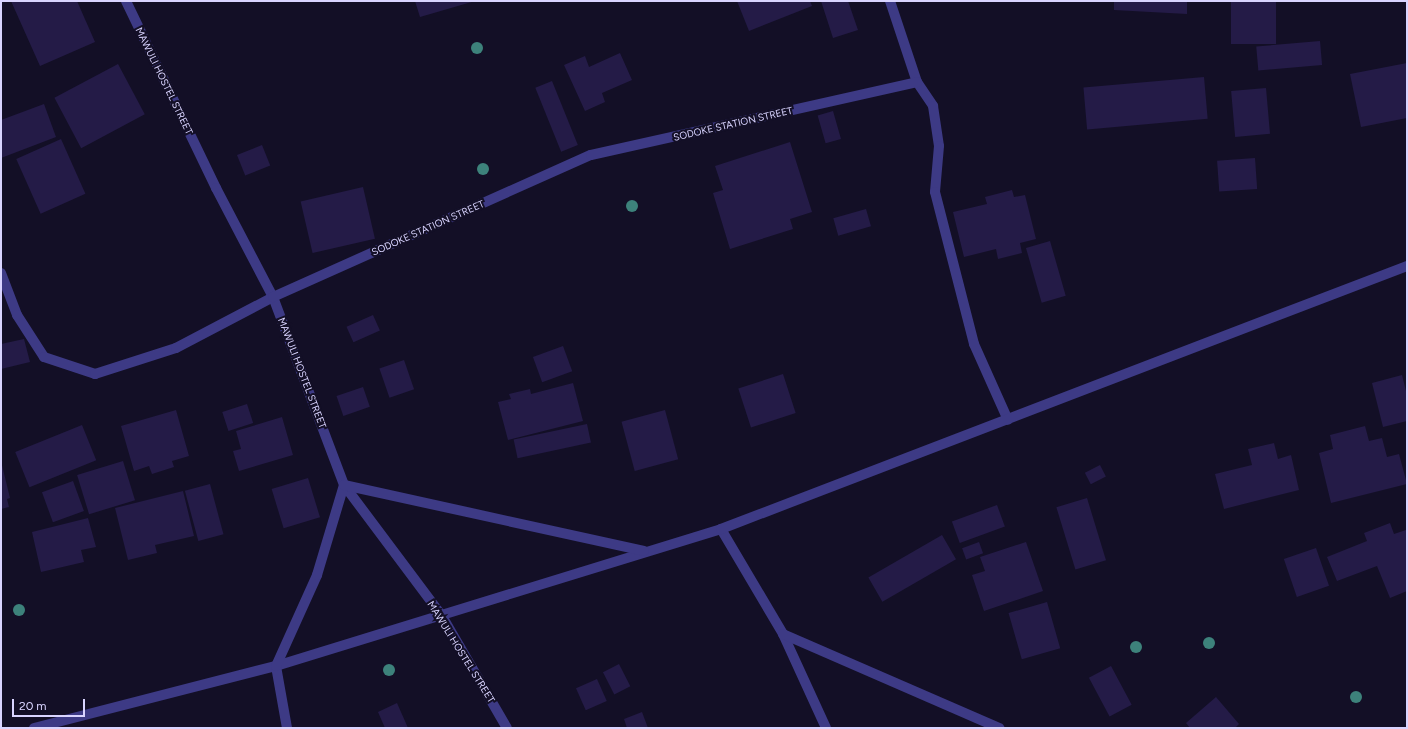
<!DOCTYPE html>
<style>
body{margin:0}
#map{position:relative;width:1408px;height:729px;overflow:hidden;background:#130f26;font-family:Figtree,sans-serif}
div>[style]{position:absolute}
.building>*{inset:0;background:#241b47;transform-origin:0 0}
.minor>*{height:10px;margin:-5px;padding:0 5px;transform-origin:5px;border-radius:5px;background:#3d3a85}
.trees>*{width:12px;height:12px;margin:-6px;border-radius:50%;background:#3d827b}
span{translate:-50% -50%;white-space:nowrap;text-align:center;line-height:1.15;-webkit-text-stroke:4px #130f26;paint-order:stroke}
.street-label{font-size:10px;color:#d9d4ff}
.frame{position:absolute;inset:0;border:2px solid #d9d4ff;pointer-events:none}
.scale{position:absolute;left:12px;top:699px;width:73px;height:18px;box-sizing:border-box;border:2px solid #d9d4ff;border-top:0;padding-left:5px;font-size:12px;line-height:14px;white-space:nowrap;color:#d9d4ff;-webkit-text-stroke:3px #130f26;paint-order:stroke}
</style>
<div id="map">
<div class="building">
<div style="clip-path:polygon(11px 1px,77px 1px,95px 42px,40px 66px)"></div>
<div style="clip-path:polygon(415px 1px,475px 1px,420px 17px)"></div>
<div style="clip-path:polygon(737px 1px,810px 1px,812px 6px,749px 31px)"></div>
<div style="clip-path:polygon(821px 1px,848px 1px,858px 30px,833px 38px)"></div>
<div style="clip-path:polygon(1114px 1px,1187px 1px,1187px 14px,1114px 10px)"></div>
<div style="left:1231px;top:1px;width:45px;height:43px"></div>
<div style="left:1320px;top:41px;width:24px;height:64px;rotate:85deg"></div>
<div style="clip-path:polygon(620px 53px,632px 80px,602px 93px,605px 102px,585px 111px,564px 65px,585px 56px,589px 67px)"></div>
<div style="clip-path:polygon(1407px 63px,1407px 118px,1361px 127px,1350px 74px)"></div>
<div style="left:118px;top:64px;width:57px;height:72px;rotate:62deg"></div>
<div style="left:1204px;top:77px;width:42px;height:121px;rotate:85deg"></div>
<div style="left:552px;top:81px;width:69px;height:18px;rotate:68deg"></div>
<div style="left:1266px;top:88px;width:46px;height:35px;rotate:85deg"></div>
<div style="clip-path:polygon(44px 104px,56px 137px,1px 158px,1px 120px)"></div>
<div style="left:833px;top:111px;width:29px;height:16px;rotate:74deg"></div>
<div style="left:61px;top:139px;width:60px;height:49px;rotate:66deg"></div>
<div style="clip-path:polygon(790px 142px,812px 212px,790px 219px,793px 229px,730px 249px,713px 193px,723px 190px,715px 166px)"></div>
<div style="left:262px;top:145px;width:22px;height:27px;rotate:68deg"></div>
<div style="left:1255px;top:158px;width:31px;height:38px;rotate:86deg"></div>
<div style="left:363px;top:187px;width:53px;height:64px;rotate:77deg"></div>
<div style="clip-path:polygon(1012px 190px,1014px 197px,1025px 195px,1036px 239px,1020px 243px,1022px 253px,998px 259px,996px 249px,964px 257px,953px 212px,987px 204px,985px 197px)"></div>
<div style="left:866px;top:209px;width:18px;height:34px;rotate:74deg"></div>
<div style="left:1050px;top:241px;width:57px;height:25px;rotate:74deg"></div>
<div style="left:373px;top:315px;width:17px;height:29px;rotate:66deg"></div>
<div style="clip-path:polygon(24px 339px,30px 362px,1px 369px,1px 344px)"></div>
<div style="left:563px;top:346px;width:27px;height:32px;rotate:70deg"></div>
<div style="left:404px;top:360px;width:31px;height:26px;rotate:71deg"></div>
<div style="left:783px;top:374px;width:41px;height:47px;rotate:72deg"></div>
<div style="clip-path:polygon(1402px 375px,1407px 395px,1407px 421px,1383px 427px,1372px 383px)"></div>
<div style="clip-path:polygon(573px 383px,583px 421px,508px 440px,498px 402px,511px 399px,509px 394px,530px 389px,531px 394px)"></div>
<div style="left:363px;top:387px;width:21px;height:28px;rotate:71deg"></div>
<div style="left:247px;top:404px;width:20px;height:26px;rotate:72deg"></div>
<div style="clip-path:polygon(176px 410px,189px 456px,172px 461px,174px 467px,152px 474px,149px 466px,134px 471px,121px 426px)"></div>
<div style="left:665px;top:410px;width:51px;height:45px;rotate:75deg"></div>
<div style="clip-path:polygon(282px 417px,293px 455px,239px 471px,233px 451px,241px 449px,236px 431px)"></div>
<div style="left:587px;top:424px;width:19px;height:75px;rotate:78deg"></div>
<div style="left:82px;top:425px;width:38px;height:72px;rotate:68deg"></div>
<div style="clip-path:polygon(1365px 426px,1369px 441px,1382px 438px,1387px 457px,1399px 454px,1407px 484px,1331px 503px,1319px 453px,1333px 449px,1330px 435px)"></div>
<div style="clip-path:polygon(1274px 443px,1278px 459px,1291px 455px,1299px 490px,1224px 509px,1215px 474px,1252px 465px,1248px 449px)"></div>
<div style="clip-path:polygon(1px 461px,10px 498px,7px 499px,9px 507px,1px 509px)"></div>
<div style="left:123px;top:461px;width:41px;height:48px;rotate:73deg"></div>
<div style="left:1100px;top:465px;width:13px;height:17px;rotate:63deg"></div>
<div style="left:308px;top:478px;width:41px;height:38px;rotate:73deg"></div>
<div style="left:73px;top:481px;width:32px;height:33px;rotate:70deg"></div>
<div style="left:210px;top:484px;width:52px;height:26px;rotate:75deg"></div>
<div style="clip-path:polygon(183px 491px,194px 536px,155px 545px,157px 553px,128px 560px,115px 508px)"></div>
<div style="left:1087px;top:498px;width:65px;height:32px;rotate:73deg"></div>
<div style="left:997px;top:505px;width:23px;height:48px;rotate:70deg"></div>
<div style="clip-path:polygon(88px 518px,96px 547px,81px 550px,84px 562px,41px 572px,32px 532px)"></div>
<div style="clip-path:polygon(1390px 523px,1394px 534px,1406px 530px,1407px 532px,1407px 591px,1390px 598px,1377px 566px,1337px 581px,1327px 557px,1367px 541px,1364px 533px)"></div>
<div style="left:942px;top:535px;width:28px;height:85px;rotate:60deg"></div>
<div style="left:979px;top:542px;width:12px;height:18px;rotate:70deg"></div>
<div style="clip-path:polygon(1026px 542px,1043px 591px,984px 611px,972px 575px,985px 571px,980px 557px)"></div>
<div style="left:1316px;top:548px;width:40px;height:34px;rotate:71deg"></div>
<div style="left:1047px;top:602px;width:48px;height:40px;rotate:74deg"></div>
<div style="left:619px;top:664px;width:25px;height:18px;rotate:63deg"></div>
<div style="left:1111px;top:666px;width:44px;height:25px;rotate:62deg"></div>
<div style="left:597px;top:679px;width:24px;height:23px;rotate:66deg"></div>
<div style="clip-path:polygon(1216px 697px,1239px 724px,1235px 728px,1190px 728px,1186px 723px)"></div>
<div style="clip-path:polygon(397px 703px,408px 728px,385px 728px,378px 712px)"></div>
<div style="clip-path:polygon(642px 712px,648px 728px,627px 728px,624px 719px)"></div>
</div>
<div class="minor">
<div style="left:126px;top:1px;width:208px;rotate:64.3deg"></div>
<div style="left:216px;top:188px;width:123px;rotate:62.4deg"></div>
<div style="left:273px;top:297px;width:201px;rotate:69.3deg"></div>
<div style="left:344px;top:485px;width:164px;rotate:53.2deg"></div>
<div style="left:442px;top:616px;width:129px;rotate:59.9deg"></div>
<div style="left:890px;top:1px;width:85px;rotate:71.6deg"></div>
<div style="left:917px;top:82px;width:29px;rotate:56deg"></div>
<div style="left:933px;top:106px;width:40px;rotate:81.5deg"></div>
<div style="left:939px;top:146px;width:46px;rotate:95deg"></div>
<div style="left:935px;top:192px;width:157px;rotate:75.6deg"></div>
<div style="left:974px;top:344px;width:83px;rotate:65.9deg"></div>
<div style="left:1px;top:273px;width:45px;rotate:69.1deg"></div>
<div style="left:17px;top:315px;width:50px;rotate:57.3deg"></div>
<div style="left:44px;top:357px;width:54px;rotate:18.4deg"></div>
<div style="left:95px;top:374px;width:85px;rotate:-17.8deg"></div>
<div style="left:176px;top:348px;width:110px;rotate:-27.7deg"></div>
<div style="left:273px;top:297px;width:348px;rotate:-24.1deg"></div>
<div style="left:591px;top:155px;width:334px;rotate:-12.6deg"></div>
<div style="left:721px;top:529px;width:122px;rotate:59.4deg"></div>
<div style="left:783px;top:634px;width:103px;rotate:65.4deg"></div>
<div style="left:783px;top:634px;width:236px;rotate:23.5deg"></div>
<div style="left:34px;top:728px;width:250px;rotate:-14.4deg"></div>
<div style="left:276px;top:666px;width:466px;rotate:-17.1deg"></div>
<div style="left:721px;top:529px;width:735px;rotate:-20.98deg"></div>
<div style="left:287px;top:728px;width:63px;rotate:-100.1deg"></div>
<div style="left:276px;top:666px;width:100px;rotate:-65.7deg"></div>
<div style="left:317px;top:575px;width:94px;rotate:-73.3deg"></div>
<div style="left:344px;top:485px;width:307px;rotate:12.4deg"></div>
</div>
<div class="trees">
<div style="left:477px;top:48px"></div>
<div style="left:483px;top:169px"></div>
<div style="left:632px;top:206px"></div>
<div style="left:19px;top:610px"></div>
<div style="left:1209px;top:643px"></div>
<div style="left:1136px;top:647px"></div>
<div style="left:389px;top:670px"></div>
<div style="left:1356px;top:697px"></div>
</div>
<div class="street-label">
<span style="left:164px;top:81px;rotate:64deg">MAWULI HOSTEL STREET</span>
<span style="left:733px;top:124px;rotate:-13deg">SODOKE STATION STREET</span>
<span style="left:428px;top:228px;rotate:-24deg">SODOKE STATION STREET</span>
<span style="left:302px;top:373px;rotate:69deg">MAWULI HOSTEL STREET</span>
<span style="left:461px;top:652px;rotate:58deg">MAWULI HOSTEL STREET</span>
</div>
<div class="frame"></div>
<div class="scale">20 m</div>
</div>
